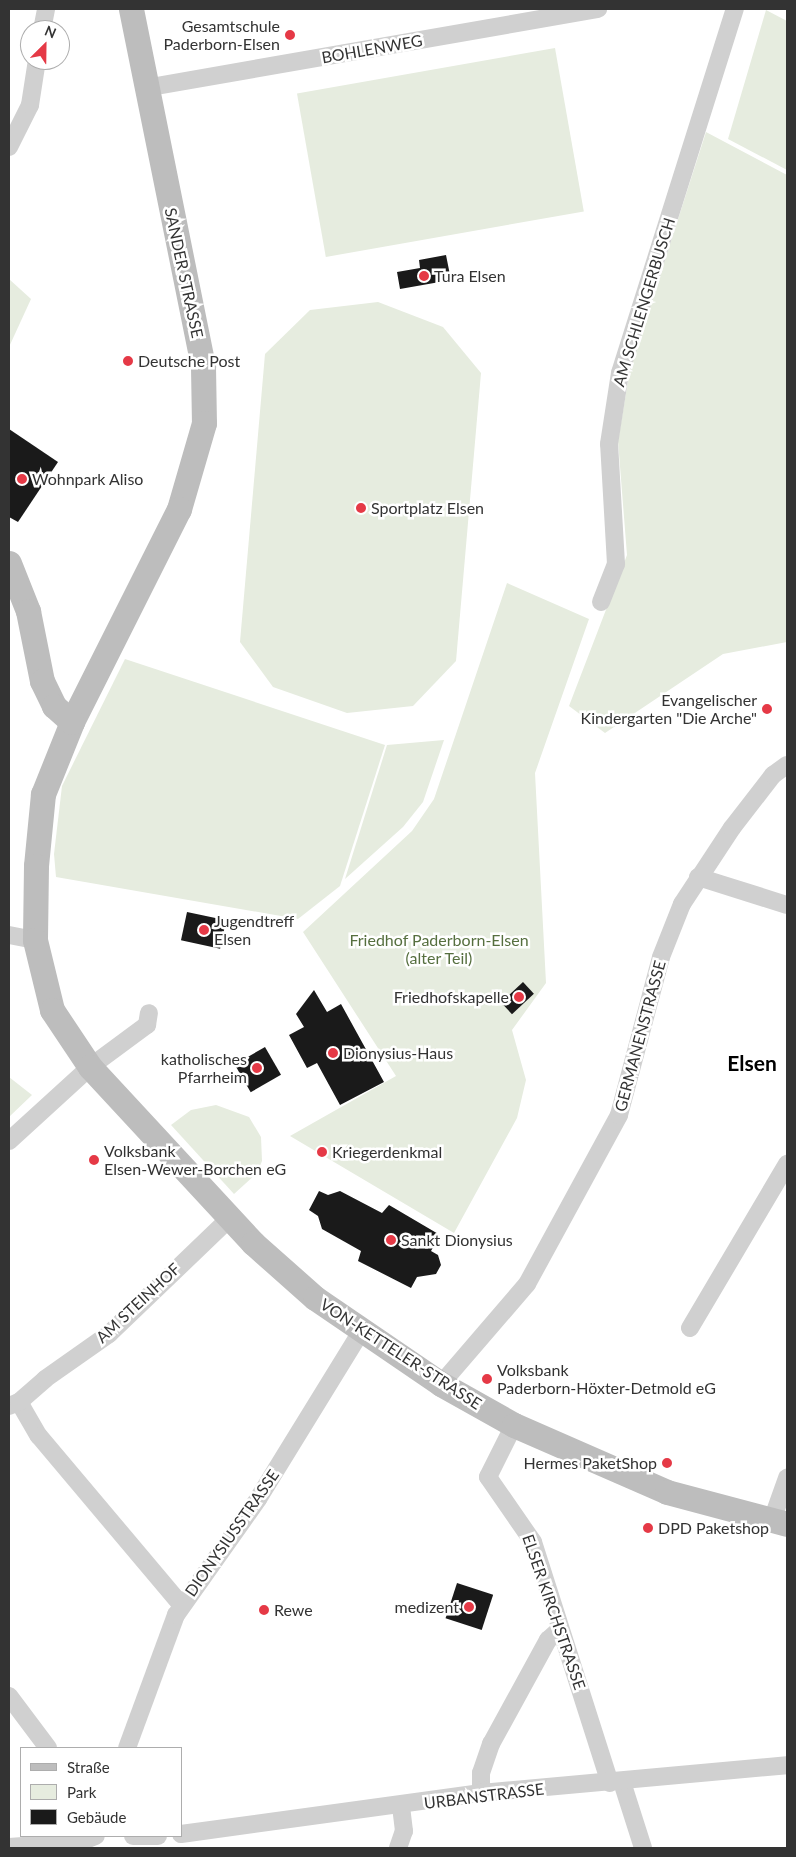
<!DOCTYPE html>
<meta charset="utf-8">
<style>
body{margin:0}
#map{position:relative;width:796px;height:1857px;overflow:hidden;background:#fff;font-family:Lato,sans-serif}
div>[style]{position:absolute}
.green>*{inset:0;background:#e6ecdf;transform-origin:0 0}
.building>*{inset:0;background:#1a1a1a;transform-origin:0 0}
.street>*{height:18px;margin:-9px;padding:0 9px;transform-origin:9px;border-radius:9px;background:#d0d0d0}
.secondary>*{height:25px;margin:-12.5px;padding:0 12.5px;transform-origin:12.5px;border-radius:12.5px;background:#bdbdbd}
.dots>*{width:14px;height:14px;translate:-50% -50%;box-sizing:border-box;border:2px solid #fff;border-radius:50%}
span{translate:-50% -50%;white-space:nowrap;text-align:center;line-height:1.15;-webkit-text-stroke:5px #fff;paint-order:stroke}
.poi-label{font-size:16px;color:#333}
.right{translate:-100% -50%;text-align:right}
.left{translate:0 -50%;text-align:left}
.street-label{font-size:16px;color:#333}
.park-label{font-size:16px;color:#566f3f}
.district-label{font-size:21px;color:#000;font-weight:700}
.frame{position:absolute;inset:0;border:10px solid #333;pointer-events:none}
.legend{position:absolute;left:20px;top:1747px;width:162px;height:90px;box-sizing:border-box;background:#fff;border:1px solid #adadad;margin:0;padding:6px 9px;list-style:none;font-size:15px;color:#333}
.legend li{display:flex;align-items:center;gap:10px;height:25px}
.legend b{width:25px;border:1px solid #adadad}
.north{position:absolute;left:20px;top:20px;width:50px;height:50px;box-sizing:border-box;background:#fff;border:1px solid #adadad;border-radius:50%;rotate:23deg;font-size:14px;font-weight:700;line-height:20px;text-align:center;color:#333}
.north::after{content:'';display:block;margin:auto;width:18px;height:22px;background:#e53946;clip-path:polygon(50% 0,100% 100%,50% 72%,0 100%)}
</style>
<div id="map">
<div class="green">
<div style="clip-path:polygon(766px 10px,787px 21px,787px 170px,728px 139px)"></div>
<div style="left:555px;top:48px;width:166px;height:262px;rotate:80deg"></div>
<div style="clip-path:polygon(706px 132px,787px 175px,787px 642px,723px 654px,605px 733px,569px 706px,627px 555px,618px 441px,630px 369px)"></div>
<div style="clip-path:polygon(9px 279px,31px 299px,9px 347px)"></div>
<div style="clip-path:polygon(378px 302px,443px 327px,481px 373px,456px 661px,413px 706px,347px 713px,273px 687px,240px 642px,265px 354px,310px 310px)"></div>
<div style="clip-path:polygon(507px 583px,589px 619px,535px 773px,546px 983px,512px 1030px,526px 1080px,517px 1118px,454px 1233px,290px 1136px,396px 1076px,303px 932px,412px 831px,434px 799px)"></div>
<div style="clip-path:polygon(125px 659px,385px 745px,340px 886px,298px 919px,56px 877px,54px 854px,62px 786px)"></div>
<div style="clip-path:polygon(444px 740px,423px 802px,403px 827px,345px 879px,387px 745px)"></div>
<div style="clip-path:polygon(9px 1077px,32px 1095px,9px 1117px)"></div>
<div style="clip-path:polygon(216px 1105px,249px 1117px,261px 1137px,262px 1161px,257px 1173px,234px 1194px,171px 1125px,191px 1110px)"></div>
</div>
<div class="building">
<div style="clip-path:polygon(446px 255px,451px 280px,400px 289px,397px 272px,420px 268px,419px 260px)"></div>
<div style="clip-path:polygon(9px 429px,58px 462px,18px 522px,9px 517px)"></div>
<div style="left:187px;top:912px;width:40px;height:29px;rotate:12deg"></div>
<div style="left:523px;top:982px;width:16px;height:30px;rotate:47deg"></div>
<div style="clip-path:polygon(314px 990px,327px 1012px,341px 1004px,384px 1082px,340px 1105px,317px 1063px,307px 1068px,289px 1035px,304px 1027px,296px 1014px)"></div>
<div style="left:265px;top:1047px;width:32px;height:35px;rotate:60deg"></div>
<div style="clip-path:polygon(319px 1191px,328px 1195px,340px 1191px,382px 1213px,389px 1205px,440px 1235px,431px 1251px,438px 1255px,441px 1265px,436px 1274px,417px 1277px,411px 1288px,358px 1261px,361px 1251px,322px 1229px,318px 1216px,309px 1210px)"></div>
<div style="left:457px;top:1583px;width:38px;height:37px;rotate:18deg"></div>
</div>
<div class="street">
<div style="left:42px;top:30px;width:21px;rotate:-79deg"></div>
<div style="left:145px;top:88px;width:460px;rotate:-9.9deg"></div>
<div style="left:9px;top:147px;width:47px;rotate:-63.4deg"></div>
<div style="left:30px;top:105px;width:46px;rotate:-81.2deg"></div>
<div style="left:601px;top:602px;width:41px;rotate:-68.5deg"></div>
<div style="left:616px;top:564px;width:120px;rotate:-93.3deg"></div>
<div style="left:609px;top:444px;width:72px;rotate:-81.2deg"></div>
<div style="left:620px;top:373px;width:382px;rotate:-72.5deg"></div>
<div style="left:698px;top:877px;width:93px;rotate:17.5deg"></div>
<div style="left:9px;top:935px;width:26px;rotate:11deg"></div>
<div style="left:9px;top:1141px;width:110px;rotate:-42.4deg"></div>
<div style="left:90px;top:1067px;width:71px;rotate:-36.4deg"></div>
<div style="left:147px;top:1025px;width:12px;rotate:-81deg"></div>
<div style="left:690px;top:1328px;width:191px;rotate:-59.4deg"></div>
<div style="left:441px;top:1384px;width:132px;rotate:-49.3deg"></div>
<div style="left:527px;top:1284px;width:192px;rotate:-61.4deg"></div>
<div style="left:619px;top:1115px;width:163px;rotate:-75.1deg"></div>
<div style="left:661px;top:957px;width:57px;rotate:-68.4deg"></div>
<div style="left:682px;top:904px;width:91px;rotate:-56.7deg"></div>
<div style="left:732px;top:828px;width:67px;rotate:-52.3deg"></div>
<div style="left:773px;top:775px;width:17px;rotate:-36deg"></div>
<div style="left:19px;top:1402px;width:39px;rotate:60deg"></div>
<div style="left:39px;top:1436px;width:222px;rotate:49.9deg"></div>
<div style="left:9px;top:1406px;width:11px;rotate:-22deg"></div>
<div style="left:19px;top:1402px;width:35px;rotate:-41deg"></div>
<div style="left:45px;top:1379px;width:78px;rotate:-35.1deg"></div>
<div style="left:109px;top:1334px;width:166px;rotate:-43.8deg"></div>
<div style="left:514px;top:1425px;width:58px;rotate:116.6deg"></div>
<div style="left:488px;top:1477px;width:79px;rotate:55.3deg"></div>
<div style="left:533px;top:1542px;width:253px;rotate:72.3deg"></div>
<div style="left:772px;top:1520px;width:45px;rotate:-70.3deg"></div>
<div style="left:9px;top:1696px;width:65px;rotate:53.1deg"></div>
<div style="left:127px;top:1748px;width:142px;rotate:-69.8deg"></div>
<div style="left:176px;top:1615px;width:142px;rotate:-54.7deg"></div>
<div style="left:258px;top:1499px;width:198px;rotate:-58.4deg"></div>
<div style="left:622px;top:1782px;width:69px;rotate:72.3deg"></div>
<div style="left:481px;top:1793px;width:20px;rotate:-90deg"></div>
<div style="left:481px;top:1773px;width:31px;rotate:-71deg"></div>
<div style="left:491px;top:1744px;width:119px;rotate:-61.3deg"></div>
<div style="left:548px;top:1640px;width:15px;rotate:-42deg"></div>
<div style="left:181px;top:1834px;width:303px;rotate:-7.8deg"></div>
<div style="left:481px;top:1793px;width:307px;rotate:-5.2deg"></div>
<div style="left:133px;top:1836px;width:25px"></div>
<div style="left:9px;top:1847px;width:71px;rotate:-4deg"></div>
<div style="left:80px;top:1842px;width:17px;rotate:-21deg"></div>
<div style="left:398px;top:1848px;width:18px;rotate:-71deg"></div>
<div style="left:404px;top:1831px;width:25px;rotate:-97deg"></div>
</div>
<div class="secondary">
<div style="left:131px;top:9px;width:365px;rotate:78.6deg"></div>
<div style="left:203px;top:367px;width:56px;rotate:89deg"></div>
<div style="left:204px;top:423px;width:90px;rotate:106.2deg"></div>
<div style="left:179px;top:509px;width:238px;rotate:116.7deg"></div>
<div style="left:72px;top:722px;width:78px;rotate:111.9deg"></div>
<div style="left:43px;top:794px;width:72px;rotate:95.6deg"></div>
<div style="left:36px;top:866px;width:74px;rotate:90.8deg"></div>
<div style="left:35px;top:940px;width:72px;rotate:76.3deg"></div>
<div style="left:52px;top:1010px;width:69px;rotate:56.3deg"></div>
<div style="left:90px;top:1067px;width:240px;rotate:47.2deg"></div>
<div style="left:253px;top:1243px;width:83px;rotate:41.6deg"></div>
<div style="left:315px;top:1298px;width:153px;rotate:34.3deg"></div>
<div style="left:441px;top:1384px;width:84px;rotate:29.3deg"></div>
<div style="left:514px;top:1425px;width:167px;rotate:23.6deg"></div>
<div style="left:667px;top:1492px;width:124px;rotate:14.9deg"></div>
<div style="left:9px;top:563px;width:52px;rotate:68.4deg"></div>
<div style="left:28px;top:611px;width:71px;rotate:78.7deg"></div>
<div style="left:42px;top:681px;width:28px;rotate:64deg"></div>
<div style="left:54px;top:706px;width:24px;rotate:42deg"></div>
</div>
<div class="dots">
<div style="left:290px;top:35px;background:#e53946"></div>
<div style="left:424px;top:276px;background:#e53946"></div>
<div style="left:128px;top:361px;background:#e53946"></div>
<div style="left:22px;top:479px;background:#e53946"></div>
<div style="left:361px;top:508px;background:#e53946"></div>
<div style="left:767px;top:709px;background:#e53946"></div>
<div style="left:204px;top:930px;background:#e53946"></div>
<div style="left:519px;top:997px;background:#e53946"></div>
<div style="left:333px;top:1053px;background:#e53946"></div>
<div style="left:257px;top:1068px;background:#e53946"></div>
<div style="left:322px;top:1152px;background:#e53946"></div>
<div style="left:94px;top:1160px;background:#e53946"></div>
<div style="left:391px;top:1240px;background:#e53946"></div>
<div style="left:487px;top:1379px;background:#e53946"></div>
<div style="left:667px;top:1463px;background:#e53946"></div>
<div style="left:648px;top:1528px;background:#e53946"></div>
<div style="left:469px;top:1607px;background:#e53946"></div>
<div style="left:264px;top:1610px;background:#e53946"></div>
</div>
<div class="poi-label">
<span class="right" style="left:280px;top:35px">Gesamtschule<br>Paderborn-Elsen</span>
<span class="left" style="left:434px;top:276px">Tura Elsen</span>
<span class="left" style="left:138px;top:361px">Deutsche Post</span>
<span class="left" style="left:32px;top:479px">Wohnpark Aliso</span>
<span class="left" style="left:371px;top:508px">Sportplatz Elsen</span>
<span class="right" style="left:757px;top:709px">Evangelischer<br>Kindergarten "Die Arche"</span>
<span class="left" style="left:214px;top:930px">Jugendtreff<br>Elsen</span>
<span class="right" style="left:509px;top:997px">Friedhofskapelle</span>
<span class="left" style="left:343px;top:1053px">Dionysius-Haus</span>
<span class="right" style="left:247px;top:1068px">katholisches<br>Pfarrheim</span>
<span class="left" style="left:104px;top:1160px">Volksbank<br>Elsen-Wewer-Borchen eG</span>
<span class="left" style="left:332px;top:1152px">Kriegerdenkmal</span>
<span class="left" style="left:401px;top:1240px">Sankt Dionysius</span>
<span class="left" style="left:497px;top:1379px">Volksbank<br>Paderborn-Höxter-Detmold eG</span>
<span class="right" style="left:657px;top:1463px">Hermes PaketShop</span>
<span class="left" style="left:658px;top:1528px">DPD Paketshop</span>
<span class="right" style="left:459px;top:1607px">medizent</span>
<span class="left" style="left:274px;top:1610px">Rewe</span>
</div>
<div class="street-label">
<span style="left:372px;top:49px;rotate:-10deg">BOHLENWEG</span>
<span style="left:184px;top:273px;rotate:78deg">SANDER STRASSE</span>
<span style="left:644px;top:302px;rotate:-73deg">AM SCHLENGERBUSCH</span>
<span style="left:640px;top:1036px;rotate:-75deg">GERMANENSTRASSE</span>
<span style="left:138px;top:1303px;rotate:-43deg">AM STEINHOF</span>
<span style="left:401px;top:1354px;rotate:33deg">VON-KETTELER-STRASSE</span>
<span style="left:232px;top:1533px;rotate:-55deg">DIONYSIUSSTRASSE</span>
<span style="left:554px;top:1612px;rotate:71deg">ELSER KIRCHSTRASSE</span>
<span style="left:484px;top:1796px;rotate:-7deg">URBANSTRASSE</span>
</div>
<div class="park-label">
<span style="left:439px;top:949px">Friedhof Paderborn-Elsen<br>(alter Teil)</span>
</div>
<div class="district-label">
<span style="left:752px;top:1063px">Elsen</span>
</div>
<div class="frame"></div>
<ul class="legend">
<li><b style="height:6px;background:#bdbdbd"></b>Straße</li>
<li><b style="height:14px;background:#e6ecdf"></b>Park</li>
<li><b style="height:14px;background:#1a1a1a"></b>Gebäude</li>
</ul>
<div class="north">N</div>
</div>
